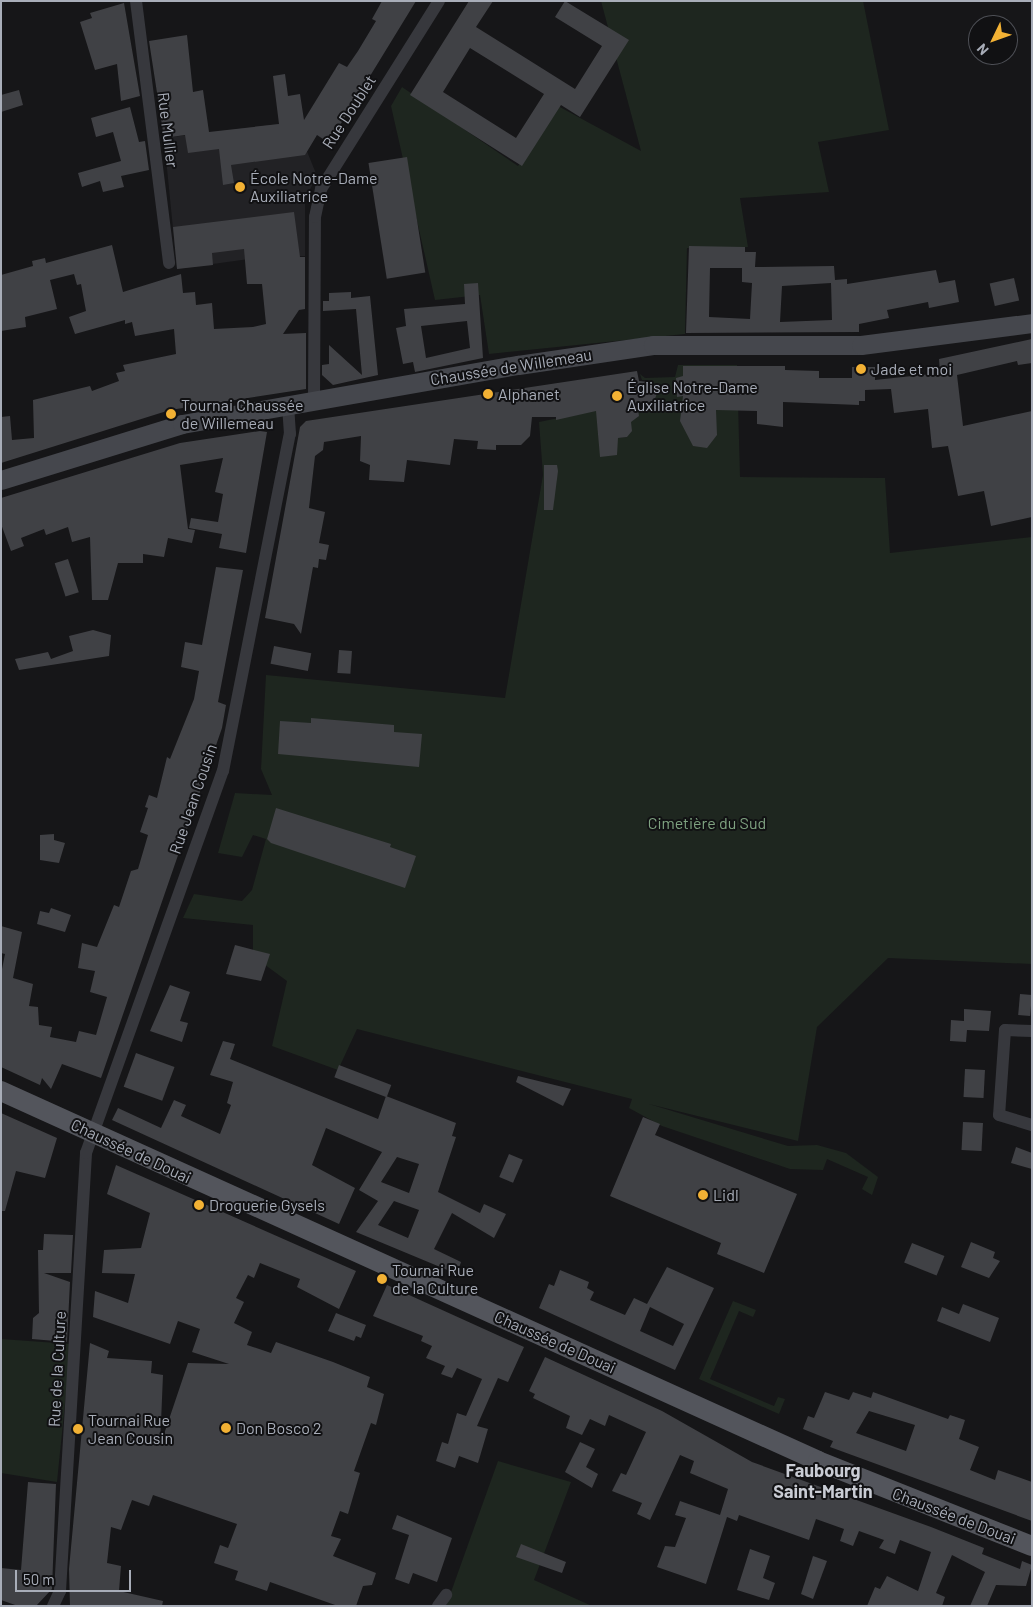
<!DOCTYPE html>
<meta charset="utf-8">
<style>
body{margin:0}
#map{position:relative;width:1033px;height:1607px;overflow:hidden;background:#161618;font-family:Barlow,sans-serif}
div>[style]{position:absolute}
.built>*{inset:0;background:#222225}
.green>*{inset:0;background:#1e261f}
.building>*{inset:0;background:#404145;transform-origin:0 0}
.street>*{height:12px;margin:-6px;padding:0 6px;transform-origin:6px;border-radius:6px;background:#37383d}
.secondary>*{height:19px;margin:-9.5px;padding:0 9.5px;transform-origin:9.5px;border-radius:9.5px;background:#45474d}
.primary>*{height:20px;margin:-10px;padding:0 10px;transform-origin:10px;border-radius:10px;background:#53555c}
.dots>*{width:14px;height:14px;translate:-50% -50%;box-sizing:border-box;border:2px solid #111113;border-radius:50%}
span{translate:-50% -50%;white-space:nowrap;text-align:center;line-height:1.15;-webkit-text-stroke:4px #111113;paint-order:stroke}
.street-label{font-size:16px;color:#a8adb8}
.poi-label{font-size:16px;color:#a8adb8}
.left{translate:0 -50%;text-align:left}
.park-label{font-size:16px;color:#7fa381}
.neighbourhood-label{font-size:18px;color:#c9ccd4;font-weight:700}
.frame{position:absolute;inset:0;border:2px solid #a8adb8;pointer-events:none}
.north{position:absolute;left:968px;top:15px;width:50px;height:50px;box-sizing:border-box;background:#111113;border:1px solid #4d4f55;border-radius:50%;rotate:228deg;font-size:14px;font-weight:700;line-height:20px;text-align:center;color:#a8adb8}
.north::after{content:'';display:block;margin:auto;width:18px;height:22px;background:#f2b134;clip-path:polygon(50% 0,100% 100%,50% 72%,0 100%)}
.scale{position:absolute;left:15px;top:1570px;width:116px;height:22px;box-sizing:border-box;border:2px solid #a8adb8;border-top:0;padding-left:6px;font-size:15px;line-height:18px;white-space:nowrap;color:#a8adb8;-webkit-text-stroke:4px #111113;paint-order:stroke}
</style>
<div id="map">
<div class="built">
<div style="clip-path:polygon(279px 124px,302px 139px,317px 176px,305px 199px,305px 256px,263px 257px,177px 269px,164px 138px)"></div>
</div>
<div class="green">
<div style="clip-path:polygon(601px 1px,863px 1px,889px 130px,818px 142px,829px 192px,740px 198px,748px 247px,687px 248px,685px 334px,489px 354px,480px 295px,435px 300px,391px 106px,402px 87px,518px 166px,558px 106px,641px 151px)"></div>
<div style="clip-path:polygon(678px 365px,737px 365px,740px 477px,885px 478px,890px 553px,1032px 537px,1032px 964px,888px 958px,817px 1027px,798px 1141px,649px 1104px,788px 1146px,817px 1145px,846px 1153px,878px 1177px,872px 1195px,862px 1189px,868px 1177px,827px 1159px,823px 1170px,790px 1169px,662px 1126px,629px 1108px,632px 1099px,357px 1029px,338px 1070px,272px 1046px,287px 981px,253px 956px,253px 925px,183px 918px,194px 894px,242px 901px,252px 890px,266px 839px,253px 835px,242px 857px,218px 853px,235px 793px,272px 795px,261px 769px,266px 675px,505px 698px,543px 475px,539px 422px,598px 410px,618px 438px,627px 437px,631px 421px,637px 417px,637px 408px,649px 408px,646px 380px,642px 380px,640px 374px,645px 378px,675px 377px)"></div>
<div style="clip-path:polygon(733px 1301px,756px 1310px,753px 1317px,739px 1311px,710px 1379px,774px 1406px,778px 1397px,785px 1399px,779px 1414px,699px 1379px)"></div>
<div style="clip-path:polygon(1px 1339px,71px 1344px,57px 1482px,1px 1473px)"></div>
<div style="clip-path:polygon(498px 1461px,571px 1482px,534px 1580px,592px 1606px,446px 1606px)"></div>
</div>
<div class="building">
<div style="clip-path:polygon(382px 1px,416px 1px,329px 143px,317px 135px,305px 155px,231px 165px,234px 183px,223px 185px,219px 149px,188px 153px,185px 135px,164px 138px,149px 41px,187px 35px,193px 92px,203px 90px,209px 132px,279px 124px,273px 76px,285px 74px,288px 96px,300px 94px,304px 120px,339px 63px,347px 67px,358px 51px,376px 21px,372px 19px)"></div>
<div style="clip-path:polygon(evenodd,469px 1px,493px 1px,476px 27px,575px 89px,602px 46px,555px 17px,565px 1px,629px 40px,580px 117px,561px 105px,522px 166px,410px 95px,469px 1px,470px 48px,544px 94px,516px 138px,443px 92px,470px 48px)"></div>
<div style="clip-path:polygon(124px 3px,140px 96px,121px 101px,117px 64px,95px 70px,80px 22px,92px 18px,90px 13px)"></div>
<div style="clip-path:polygon(19px 90px,23px 105px,1px 112px,1px 95px)"></div>
<div style="clip-path:polygon(130px 107px,139px 142px,145px 141px,149px 170px,121px 176px,124px 187px,103px 192px,100px 181px,82px 187px,78px 173px,121px 161px,113px 132px,96px 137px,91px 118px)"></div>
<div style="left:407px;top:157px;width:117px;height:39px;rotate:81deg"></div>
<div style="clip-path:polygon(294px 212px,300px 257px,305px 257px,305px 309px,299px 310px,283px 334px,306px 333px,306px 389px,170px 410px,1px 463px,1px 417px,10px 416px,12px 440px,34px 438px,33px 400px,90px 386px,92px 391px,119px 381px,116px 373px,125px 371px,123px 365px,176px 354px,174px 329px,135px 336px,132px 322px,125px 324px,125px 320px,75px 334px,69px 317px,86px 311px,81px 284px,77px 285px,74px 274px,50px 280px,57px 309px,25px 317px,26px 327px,1px 331px,1px 275px,33px 266px,32px 261px,45px 258px,46px 263px,112px 245px,123px 292px,181px 274px,183px 293px,195px 292px,196px 305px,212px 303px,214px 329px,253px 327px,266px 324px,262px 284px,247px 284px,244px 249px,212px 253px,213px 265px,177px 269px,173px 227px)"></div>
<div style="clip-path:polygon(evenodd,689px 246px,745px 247px,745px 252px,756px 252px,755px 267px,834px 266px,835px 280px,847px 279px,847px 284px,936px 270px,939px 283px,955px 280px,959px 302px,929px 308px,928px 302px,887px 310px,889px 318px,859px 324px,859px 332px,686px 333px,689px 246px,710px 268px,742px 268px,742px 282px,752px 283px,750px 319px,709px 317px,710px 268px,689px 246px,831px 283px,832px 320px,780px 322px,782px 286px,831px 283px)"></div>
<div style="left:1014px;top:278px;width:23px;height:25px;rotate:77deg"></div>
<div style="clip-path:polygon(evenodd,478px 283px,483px 358px,415px 372px,413px 362px,403px 364px,396px 328px,406px 326px,404px 309px,465px 304px,464px 284px,478px 283px,467px 321px,470px 348px,426px 358px,421px 326px,467px 321px)"></div>
<div style="clip-path:polygon(351px 292px,351px 298px,370px 296px,378px 375px,333px 385px,322px 375px,322px 365px,329px 364px,329px 345px,362px 375px,356px 309px,323px 311px,323px 301px,329px 301px,329px 293px)"></div>
<div style="clip-path:polygon(1032px 339px,1032px 363px,1018px 365px,1017px 361px,957px 375px,963px 426px,1032px 411px,1032px 517px,991px 526px,984px 491px,958px 496px,948px 446px,932px 448px,928px 409px,894px 413px,891px 389px,865px 390px,865px 401px,859px 401px,859px 405px,783px 402px,783px 427px,757px 424px,757px 411px,716px 410px,717px 435px,707px 448px,693px 446px,680px 421px,683px 396px,677px 397px,676px 378px,683px 376px,683px 366px,785px 366px,785px 370px,819px 371px,819px 378px,852px 378px,852px 367px,875px 367px,875px 380px,940px 373px,939px 359px)"></div>
<div style="clip-path:polygon(637px 371px,639px 381px,649px 382px,658px 391px,652px 406px,638px 409px,639px 416px,631px 422px,632px 431px,627px 437px,618px 438px,617px 455px,600px 457px,596px 411px,556px 420px,556px 417px,532px 417px,530px 436px,521px 445px,496px 445px,496px 450px,477px 449px,478px 441px,454px 439px,450px 465px,407px 460px,404px 482px,369px 480px,370px 465px,360px 461px,361px 436px,324px 442px,323px 450px,315px 456px,309px 508px,325px 512px,319px 543px,329px 545px,326px 560px,319px 559px,318px 568px,313px 567px,301px 634px,294px 624px,265px 618px,300px 427px,306px 421px)"></div>
<div style="clip-path:polygon(260px 431px,267px 432px,246px 553px,219px 548px,222px 534px,189px 528px,191px 518px,218px 522px,223px 494px,215px 492px,223px 458px,180px 465px,188px 529px,195px 530px,192px 543px,168px 538px,164px 557px,143px 554px,143px 563px,118px 563px,108px 600px,92px 600px,90px 537px,72px 542px,68px 527px,46px 535px,44px 529px,21px 538px,24px 546px,11px 551px,1px 524px,1px 498px,180px 443px)"></div>
<div style="clip-path:polygon(544px 465px,557px 465px,558px 471px,553px 510px,544px 510px)"></div>
<div style="left:68px;top:559px;width:35px;height:14px;rotate:72deg"></div>
<div style="clip-path:polygon(216px 567px,243px 570px,218px 702px,226px 705px,222px 728px,101px 1078px,62px 1064px,51px 1089px,42px 1078px,40px 1085px,1px 1067px,1px 974px,5px 954px,1px 953px,1px 926px,22px 932px,13px 978px,33px 984px,29px 1006px,38px 1007px,39px 1025px,52px 1027px,50px 1037px,76px 1042px,79px 1031px,96px 1035px,107px 997px,90px 992px,95px 971px,78px 968px,82px 943px,97px 947px,114px 905px,119px 907px,131px 871px,138px 869px,148px 835px,140px 832px,148px 808px,145px 807px,149px 795px,157px 798px,167px 757px,170px 759px,194px 699px,199px 671px,181px 667px,185px 642px,202px 645px)"></div>
<div style="clip-path:polygon(93px 630px,111px 635px,109px 656px,19px 670px,15px 659px,48px 652px,51px 659px,73px 651px,69px 636px)"></div>
<div style="left:274px;top:646px;width:38px;height:18px;rotate:11deg"></div>
<div style="left:339px;top:650px;width:13px;height:23px;rotate:4deg"></div>
<div style="clip-path:polygon(311px 718px,394px 725px,394px 732px,422px 734px,419px 767px,278px 754px,280px 721px,311px 723px)"></div>
<div style="clip-path:polygon(276px 808px,391px 844px,390px 847px,416px 856px,405px 888px,271px 843px,267px 839px)"></div>
<div style="clip-path:polygon(54px 834px,54px 840px,65px 843px,59px 863px,40px 860px,40px 835px)"></div>
<div style="clip-path:polygon(51px 908px,71px 915px,65px 932px,37px 924px,40px 911px,49px 913px)"></div>
<div style="clip-path:polygon(235px 945px,270px 954px,261px 981px,226px 974px)"></div>
<div style="clip-path:polygon(170px 985px,190px 992px,180px 1021px,188px 1023px,182px 1042px,150px 1031px)"></div>
<div style="left:1020px;top:994px;width:12px;height:21px;rotate:5deg"></div>
<div style="clip-path:polygon(964px 1009px,991px 1011px,989px 1031px,967px 1030px,966px 1042px,950px 1041px,951px 1020px,964px 1021px)"></div>
<div style="clip-path:polygon(evenodd,223px 1041px,235px 1044px,230px 1059px,378px 1119px,386px 1096px,456px 1123px,452px 1136px,456px 1137px,438px 1192px,480px 1213px,484px 1204px,506px 1214px,494px 1238px,452px 1213px,434px 1249px,461px 1262px,457px 1274px,356px 1232px,378px 1201px,359px 1190px,382px 1152px,326px 1128px,312px 1165px,355px 1188px,339px 1224px,112px 1120px,118px 1108px,161px 1128px,174px 1100px,186px 1105px,181px 1116px,220px 1134px,231px 1105px,227px 1103px,233px 1082px,210px 1075px,223px 1041px,397px 1157px,419px 1164px,409px 1193px,381px 1182px,397px 1157px,223px 1041px,394px 1201px,419px 1210px,408px 1238px,378px 1225px,394px 1201px)"></div>
<div style="left:136px;top:1053px;width:41px;height:36px;rotate:20deg"></div>
<div style="left:339px;top:1065px;width:56px;height:13px;rotate:21deg"></div>
<div style="left:965px;top:1069px;width:20px;height:28px;rotate:3deg"></div>
<div style="clip-path:polygon(518px 1076px,571px 1089px,563px 1106px,516px 1082px)"></div>
<div style="clip-path:polygon(1px 1113px,57px 1138px,45px 1178px,16px 1171px,5px 1211px,1px 1211px)"></div>
<div style="clip-path:polygon(643px 1117px,660px 1124px,655px 1135px,797px 1194px,764px 1273px,717px 1254px,721px 1243px,610px 1196px)"></div>
<div style="left:963px;top:1122px;width:20px;height:28px;rotate:3deg"></div>
<div style="clip-path:polygon(1016px 1147px,1032px 1153px,1032px 1169px,1011px 1163px)"></div>
<div style="left:509px;top:1154px;width:15px;height:25px;rotate:23deg"></div>
<div style="clip-path:polygon(116px 1165px,356px 1271px,339px 1309px,297px 1287px,300px 1279px,260px 1263px,254px 1278px,248px 1275px,236px 1298px,244px 1302px,234px 1323px,252px 1332px,247px 1345px,271px 1353px,276px 1342px,333px 1362px,370px 1377px,367px 1387px,384px 1394px,376px 1425px,371px 1423px,354px 1471px,360px 1473px,348px 1514px,340px 1511px,331px 1536px,341px 1539px,333px 1556px,376px 1573px,372px 1585px,363px 1586px,356px 1606px,338px 1606px,270px 1582px,267px 1591px,235px 1580px,238px 1571px,214px 1563px,220px 1545px,228px 1548px,237px 1524px,153px 1495px,149px 1506px,132px 1500px,121px 1530px,111px 1527px,107px 1563px,121px 1566px,119px 1591px,163px 1601px,162px 1606px,70px 1606px,69px 1569px,90px 1343px,109px 1351px,107px 1358px,152px 1361px,151px 1373px,163px 1375px,160px 1446px,188px 1363px,229px 1364px,192px 1352px,200px 1329px,178px 1321px,170px 1344px,93px 1317px,95px 1291px,128px 1303px,135px 1274px,102px 1273px,104px 1250px,141px 1248px,150px 1213px,107px 1194px)"></div>
<div style="clip-path:polygon(44px 1234px,73px 1235px,71px 1273px,44px 1273px,70px 1282px,67px 1342px,32px 1339px,33px 1318px,39px 1313px,38px 1250px,43px 1250px)"></div>
<div style="clip-path:polygon(971px 1242px,995px 1252px,993px 1258px,1000px 1261px,989px 1278px,961px 1267px)"></div>
<div style="left:912px;top:1243px;width:35px;height:21px;rotate:22deg"></div>
<div style="clip-path:polygon(evenodd,667px 1267px,714px 1288px,675px 1370px,539px 1308px,549px 1284px,554px 1286px,560px 1270px,589px 1282px,587px 1288px,594px 1292px,590px 1300px,625px 1315px,634px 1298px,647px 1304px,667px 1267px,650px 1307px,684px 1324px,673px 1346px,640px 1331px,650px 1307px)"></div>
<div style="clip-path:polygon(387px 1285px,524px 1347px,508px 1382px,498px 1378px,477px 1426px,488px 1429px,478px 1463px,459px 1456px,455px 1468px,436px 1461px,442px 1442px,448px 1444px,457px 1413px,466px 1416px,482px 1379px,457px 1368px,452px 1378px,441px 1374px,445px 1366px,426px 1358px,432px 1346px,421px 1341px,423px 1336px,373px 1316px)"></div>
<div style="clip-path:polygon(963px 1304px,999px 1318px,990px 1342px,937px 1321px,942px 1307px,959px 1314px)"></div>
<div style="clip-path:polygon(336px 1313px,366px 1325px,361px 1338px,356px 1336px,354px 1341px,328px 1331px)"></div>
<div style="clip-path:polygon(545px 1357px,662px 1411px,752px 1462px,931px 1527px,984px 1548px,982px 1554px,1020px 1569px,1022px 1561px,1032px 1565px,1026px 1586px,996px 1585px,987px 1606px,970px 1606px,985px 1572px,952px 1555px,936px 1593px,945px 1597px,942px 1606px,867px 1606px,875px 1587px,880px 1589px,887px 1576px,918px 1591px,931px 1552px,900px 1540px,895px 1554px,879px 1548px,884px 1540px,859px 1531px,853px 1546px,840px 1541px,844px 1529px,816px 1519px,809px 1540px,739px 1515px,737px 1521px,727px 1517px,706px 1584px,657px 1567px,665px 1546px,675px 1547px,686px 1518px,675px 1515px,680px 1501px,720px 1515px,728px 1489px,690px 1473px,694px 1461px,680px 1455px,650px 1520px,637px 1514px,642px 1503px,612px 1491px,621px 1473px,626px 1475px,646px 1432px,609px 1415px,605px 1426px,590px 1419px,582px 1435px,566px 1428px,570px 1416px,533px 1398px,535px 1394px,529px 1391px)"></div>
<div style="clip-path:polygon(evenodd,825px 1392px,849px 1400px,853px 1392px,871px 1398px,873px 1392px,948px 1419px,950px 1415px,965px 1420px,959px 1439px,979px 1447px,970px 1470px,995px 1480px,998px 1470px,1032px 1482px,1032px 1521px,830px 1447px,833px 1441px,803px 1429px,808px 1416px,814px 1418px,825px 1392px,869px 1411px,915px 1425px,906px 1451px,856px 1433px,869px 1411px)"></div>
<div style="clip-path:polygon(580px 1442px,595px 1449px,586px 1467px,598px 1474px,592px 1488px,565px 1472px)"></div>
<div style="clip-path:polygon(28px 1482px,56px 1484px,52px 1589px,36px 1606px,18px 1606px,1px 1600px,1px 1568px,21px 1570px)"></div>
<div style="clip-path:polygon(397px 1515px,452px 1538px,437px 1582px,413px 1573px,409px 1584px,395px 1579px,409px 1535px,392px 1529px)"></div>
<div style="clip-path:polygon(521px 1544px,566px 1562px,562px 1573px,516px 1557px)"></div>
<div style="clip-path:polygon(750px 1549px,770px 1556px,763px 1578px,775px 1583px,769px 1600px,737px 1590px)"></div>
<div style="clip-path:polygon(813px 1556px,827px 1561px,813px 1599px,801px 1594px)"></div>
</div>
<div class="street">
<div style="left:136px;top:1px;width:264px;rotate:82.8deg"></div>
<div style="left:314px;top:400px;width:183px;rotate:-89.7deg"></div>
<div style="left:315px;top:217px;width:29px;rotate:-78deg"></div>
<div style="left:321px;top:189px;width:222px;rotate:-57.9deg"></div>
<div style="left:1032px;top:1031px;width:27px;rotate:-178deg"></div>
<div style="left:1005px;top:1030px;width:85px;rotate:94deg"></div>
<div style="left:999px;top:1115px;width:34px;rotate:17deg"></div>
<div style="left:53px;top:1606px;width:17px;rotate:-65deg"></div>
<div style="left:60px;top:1591px;width:439px;rotate:-86.6deg"></div>
<div style="left:86px;top:1153px;width:406px;rotate:-70.3deg"></div>
<div style="left:223px;top:771px;width:344px;rotate:-78.8deg"></div>
<div style="left:290px;top:434px;width:30px;rotate:-94deg"></div>
<div style="left:438px;top:1606px;width:14px;rotate:-54deg"></div>
</div>
<div class="secondary">
<div style="left:1px;top:480px;width:189px;rotate:-17.2deg"></div>
<div style="left:182px;top:424px;width:341px;rotate:-10deg"></div>
<div style="left:518px;top:365px;width:136px;rotate:-8.4deg"></div>
<div style="left:653px;top:345px;width:208px"></div>
<div style="left:861px;top:345px;width:172px;rotate:-7.3deg"></div>
</div>
<div class="primary">
<div style="left:1px;top:1091px;width:897px;rotate:24.36deg"></div>
<div style="left:818px;top:1461px;width:230px;rotate:21.7deg"></div>
</div>
<div class="dots">
<div style="left:240px;top:187px;background:#f2b134"></div>
<div style="left:861px;top:369px;background:#f2b134"></div>
<div style="left:488px;top:394px;background:#f2b134"></div>
<div style="left:617px;top:396px;background:#f2b134"></div>
<div style="left:171px;top:414px;background:#f2b134"></div>
<div style="left:703px;top:1195px;background:#f2b134"></div>
<div style="left:199px;top:1205px;background:#f2b134"></div>
<div style="left:382px;top:1279px;background:#f2b134"></div>
<div style="left:226px;top:1428px;background:#f2b134"></div>
<div style="left:78px;top:1429px;background:#f2b134"></div>
</div>
<div class="street-label">
<span style="left:349px;top:112px;rotate:-57deg">Rue Doublet</span>
<span style="left:168px;top:130px;rotate:83deg">Rue Mullier</span>
<span style="left:511px;top:367px;rotate:-9deg">Chaussée de Willemeau</span>
<span style="left:193px;top:799px;rotate:-71deg">Rue Jean Cousin</span>
<span style="left:131px;top:1151px;rotate:25deg">Chaussée de Douai</span>
<span style="left:555px;top:1342px;rotate:24deg">Chaussée de Douai</span>
<span style="left:57px;top:1369px;rotate:-87deg">Rue de la Culture</span>
<span style="left:954px;top:1516px;rotate:21deg">Chaussée de Douai</span>
</div>
<div class="poi-label">
<span class="left" style="left:250px;top:187px">École Notre-Dame<br>Auxiliatrice</span>
<span class="left" style="left:871px;top:369px">Jade et moi</span>
<span class="left" style="left:627px;top:396px">Église Notre-Dame<br>Auxiliatrice</span>
<span class="left" style="left:498px;top:394px">Alphanet</span>
<span class="left" style="left:181px;top:414px">Tournai Chaussée<br>de Willemeau</span>
<span class="left" style="left:713px;top:1195px">Lidl</span>
<span class="left" style="left:209px;top:1205px">Droguerie Gysels</span>
<span class="left" style="left:392px;top:1279px">Tournai Rue<br>de la Culture</span>
<span class="left" style="left:88px;top:1429px">Tournai Rue<br>Jean Cousin</span>
<span class="left" style="left:236px;top:1428px">Don Bosco 2</span>
</div>
<div class="park-label">
<span style="left:707px;top:823px">Cimetière du Sud</span>
</div>
<div class="neighbourhood-label">
<span style="left:823px;top:1481px">Faubourg<br>Saint-Martin</span>
</div>
<div class="frame"></div>
<div class="north">N</div>
<div class="scale">50 m</div>
</div>
